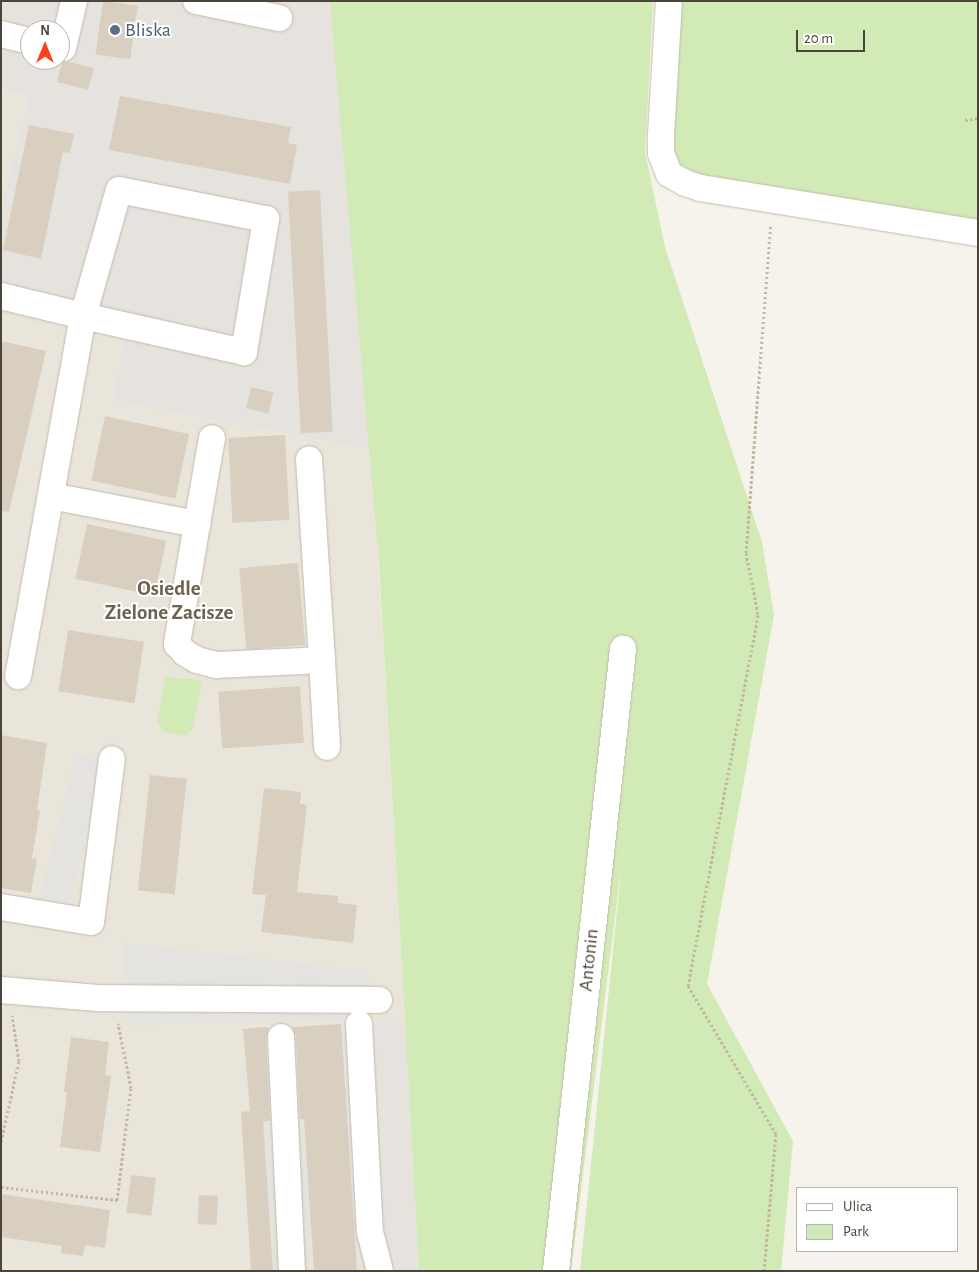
<!DOCTYPE html>
<style>
body{margin:0}
#map{position:relative;width:979px;height:1272px;overflow:hidden;background:#f6f3ec;font-family:"Alegreya Sans",sans-serif}
div>[style]{position:absolute}
.residential>*{inset:0;background:#eae5da}
.industrial>*{inset:0;background:#e6e2dd}
.green>*{inset:0;background:#d2eab5}
.parking>*{inset:0;background:#e5e3e0;transform-origin:0 0}
.building>*{inset:0;background:#d8cfc1;transform-origin:0 0}
.path>*{height:3px;margin-top:-1.5px;transform-origin:0;background:repeating-linear-gradient(90deg,#c4b79f 0 2.5px,transparent 0 5px)}
.roads{filter:drop-shadow(0 0 1px #c2bbae) drop-shadow(0 0 1px #c2bbae)}
.minor>*{height:26px;margin:-13px;padding:0 13px;transform-origin:13px;border-radius:13px;background:#fff}
.dots>*{width:14px;height:14px;translate:-50% -50%;box-sizing:border-box;border:2px solid #fff;border-radius:50%}
span{translate:-50% -50%;white-space:nowrap;text-align:center;line-height:1.15;-webkit-text-stroke:4px #fff;paint-order:stroke}
.service-label{font-size:20px;color:#4e5e75}
.left{translate:0 -50%;text-align:left}
.street-label{font-size:20px;color:#4b4439}
.neighbourhood-label{font-size:21px;color:#6e6250;font-weight:700}
.frame{position:absolute;inset:0;border:2px solid #4b4439;pointer-events:none}
.legend{position:absolute;left:796px;top:1187px;width:162px;height:65px;box-sizing:border-box;background:#fff;border:1px solid #b7b4b0;margin:0;padding:6px 9px;list-style:none;font-size:15px;color:#4b4439}
.legend li{display:flex;align-items:center;gap:10px;height:25px}
.legend b{width:25px;border:1px solid #b7b4b0}
.north{position:absolute;left:20px;top:20px;width:50px;height:50px;box-sizing:border-box;background:#fff;border:1px solid #b7b4b0;border-radius:50%;rotate:0deg;font-size:14px;font-weight:700;line-height:20px;text-align:center;color:#4b4439}
.north::after{content:'';display:block;margin:auto;width:18px;height:22px;background:#fc3f1d;clip-path:polygon(50% 0,100% 100%,50% 72%,0 100%)}
.scale{position:absolute;left:796px;top:30px;width:69px;height:22px;box-sizing:border-box;border:2px solid #4b4439;border-top:0;padding-left:6px;font-size:15px;line-height:18px;white-space:nowrap;color:#4b4439;-webkit-text-stroke:4px #fff;paint-order:stroke}
</style>
<div id="map">
<div class="residential">
<div style="clip-path:polygon(1px 89px,28px 96px,1px 209px)"></div>
<div style="clip-path:polygon(1px 306px,126px 333px,112px 401px,372px 450px,405px 1020px,265px 1027px,250px 1111px,251px 1271px,1px 1271px)"></div>
</div>
<div class="industrial">
<div style="clip-path:polygon(evenodd,1px 1px,330px 1px,372px 450px,112px 401px,126px 333px,1px 306px,1px 209px,28px 96px,1px 89px,1px 1px,30px 30px,60px 30px,60px 60px,30px 60px,30px 30px)"></div>
<div style="clip-path:polygon(405px 1020px,419px 1271px,251px 1271px,250px 1111px,265px 1027px)"></div>
</div>
<div class="green">
<div style="clip-path:polygon(330px 1px,653px 1px,645px 152px,665px 247px,762px 542px,774px 615px,707px 984px,793px 1141px,781px 1271px,580px 1271px,623px 853px,571px 1271px,419px 1271px,379px 563px)"></div>
<div style="clip-path:polygon(680px 1px,978px 1px,978px 228px,693px 180px,670px 157px)"></div>
<div style="clip-path:polygon(165px 677px,202px 680px,193px 728px,185px 736px,163px 731px,157px 723px)"></div>
</div>
<div class="parking">
<div style="left:76px;top:754px;width:30px;height:156px;rotate:14deg"></div>
<div style="clip-path:polygon(124px 943px,368px 971px,369px 1019px,127px 1025px)"></div>
</div>
<div class="building">
<div style="left:103px;top:1px;width:35px;height:54px;rotate:8deg"></div>
<div style="clip-path:polygon(62px 62px,68px 62px,94px 68px,88px 90px,57px 82px)"></div>
<div style="clip-path:polygon(120px 96px,291px 127px,288px 143px,297px 145px,290px 184px,109px 150px)"></div>
<div style="clip-path:polygon(29px 125px,74px 134px,70px 153px,63px 152px,41px 259px,3px 250px)"></div>
<div style="left:320px;top:190px;width:242px;height:32px;rotate:87deg"></div>
<div style="clip-path:polygon(1px 341px,46px 351px,9px 512px,1px 511px)"></div>
<div style="left:251px;top:387px;width:23px;height:22px;rotate:13deg"></div>
<div style="left:105px;top:416px;width:86px;height:66px;rotate:12deg"></div>
<div style="left:285px;top:435px;width:85px;height:57px;rotate:87deg"></div>
<div style="left:87px;top:524px;width:81px;height:56px;rotate:12deg"></div>
<div style="left:298px;top:563px;width:82px;height:59px;rotate:85deg"></div>
<div style="left:68px;top:630px;width:77px;height:62px;rotate:9deg"></div>
<div style="left:300px;top:686px;width:57px;height:82px;rotate:86deg"></div>
<div style="clip-path:polygon(1px 735px,47px 743px,37px 810px,40px 811px,32px 858px,37px 859px,31px 893px,1px 888px)"></div>
<div style="left:150px;top:775px;width:37px;height:116px;rotate:6deg"></div>
<div style="clip-path:polygon(264px 788px,301px 792px,300px 804px,307px 805px,297px 892px,338px 896px,338px 903px,357px 905px,353px 943px,261px 932px,266px 895px,252px 894px)"></div>
<div style="clip-path:polygon(341px 1024px,357px 1271px,314px 1271px,304px 1119px,300px 1119px,296px 1036px,292px 1027px)"></div>
<div style="clip-path:polygon(265px 1027px,269px 1028px,266px 1038px,270px 1121px,263px 1121px,273px 1271px,251px 1271px,241px 1112px,250px 1111px,243px 1029px)"></div>
<div style="clip-path:polygon(71px 1037px,109px 1042px,105px 1075px,111px 1076px,100px 1152px,60px 1147px,67px 1093px,64px 1092px)"></div>
<div style="left:131px;top:1175px;width:25px;height:38px;rotate:7deg"></div>
<div style="clip-path:polygon(1px 1194px,110px 1210px,105px 1248px,85px 1245px,83px 1256px,61px 1253px,62px 1246px,1px 1237px)"></div>
<div style="left:199px;top:1195px;width:19px;height:29px;rotate:3deg"></div>
</div>
<div class="path">
<div style="left:965px;top:120px;width:13px;rotate:-9deg"></div>
<div style="left:1px;top:1142px;width:83px;rotate:-77.5deg"></div>
<div style="left:19px;top:1061px;width:46px;rotate:-98.8deg"></div>
<div style="left:1px;top:1187px;width:117px;rotate:6.4deg"></div>
<div style="left:117px;top:1200px;width:113px;rotate:-82.9deg"></div>
<div style="left:131px;top:1088px;width:66px;rotate:-101.3deg"></div>
<div style="left:764px;top:1271px;width:138px;rotate:-85deg"></div>
<div style="left:776px;top:1134px;width:172px;rotate:-120.7deg"></div>
<div style="left:688px;top:986px;width:379px;rotate:-79.3deg"></div>
<div style="left:758px;top:614px;width:62px;rotate:-101.1deg"></div>
<div style="left:746px;top:553px;width:330px;rotate:-85.7deg"></div>
</div>
<div class="roads">
<div class="minor">
<div style="left:196px;top:1px;width:85px;rotate:11.6deg"></div>
<div style="left:669px;top:1px;width:133px;rotate:93.4deg"></div>
<div style="left:661px;top:134px;width:19px;rotate:90deg"></div>
<div style="left:661px;top:153px;width:22px;rotate:69deg"></div>
<div style="left:669px;top:174px;width:18px;rotate:29deg"></div>
<div style="left:685px;top:183px;width:16px;rotate:18deg"></div>
<div style="left:700px;top:188px;width:282px;rotate:9.2deg"></div>
<div style="left:1px;top:34px;width:30px;rotate:14deg"></div>
<div style="left:60px;top:47px;width:3px;rotate:18deg"></div>
<div style="left:63px;top:48px;width:48px;rotate:-76.8deg"></div>
<div style="left:119px;top:190px;width:150px;rotate:11.2deg"></div>
<div style="left:266px;top:219px;width:135px;rotate:99.4deg"></div>
<div style="left:244px;top:352px;width:165px;rotate:-167.4deg"></div>
<div style="left:83px;top:316px;width:131px;rotate:-74.1deg"></div>
<div style="left:1px;top:296px;width:84px;rotate:13.7deg"></div>
<div style="left:83px;top:316px;width:366px;rotate:100.2deg"></div>
<div style="left:51px;top:496px;width:149px;rotate:10.9deg"></div>
<div style="left:197px;top:524px;width:122px;rotate:99.5deg"></div>
<div style="left:177px;top:644px;width:12px;rotate:48deg"></div>
<div style="left:185px;top:653px;width:14px;rotate:30deg"></div>
<div style="left:197px;top:660px;width:20px;rotate:15deg"></div>
<div style="left:216px;top:665px;width:106px;rotate:-2.7deg"></div>
<div style="left:322px;top:660px;width:201px;rotate:-93.7deg"></div>
<div style="left:197px;top:524px;width:87px;rotate:-80.1deg"></div>
<div style="left:322px;top:660px;width:87px;rotate:86.7deg"></div>
<div style="left:1px;top:907px;width:91px;rotate:9.5deg"></div>
<div style="left:91px;top:922px;width:164px;rotate:-82.7deg"></div>
<div style="left:1px;top:990px;width:97px;rotate:4.7deg"></div>
<div style="left:98px;top:998px;width:281px;rotate:0.4deg"></div>
<div style="left:359px;top:1024px;width:208px;rotate:87deg"></div>
<div style="left:370px;top:1232px;width:40px;rotate:75.6deg"></div>
<div style="left:281px;top:1037px;width:234px;rotate:87.3deg"></div>
<div style="left:556px;top:1271px;width:626px;rotate:-83.85deg"></div>
</div>
</div>
<div class="dots">
<div style="left:115px;top:30px;background:#5c6f8a"></div>
</div>
<div class="service-label">
<span class="left" style="left:125px;top:30px">Bliska</span>
</div>
<div class="street-label">
<span style="left:589px;top:960px;rotate:-84deg">Antonin</span>
</div>
<div class="neighbourhood-label">
<span style="left:169px;top:601px">Osiedle<br>Zielone Zacisze</span>
</div>
<div class="frame"></div>
<ul class="legend">
<li><b style="height:6px;background:#fff"></b>Ulica</li>
<li><b style="height:14px;background:#d2eab5"></b>Park</li>
</ul>
<div class="north">N</div>
<div class="scale">20 m</div>
</div>
